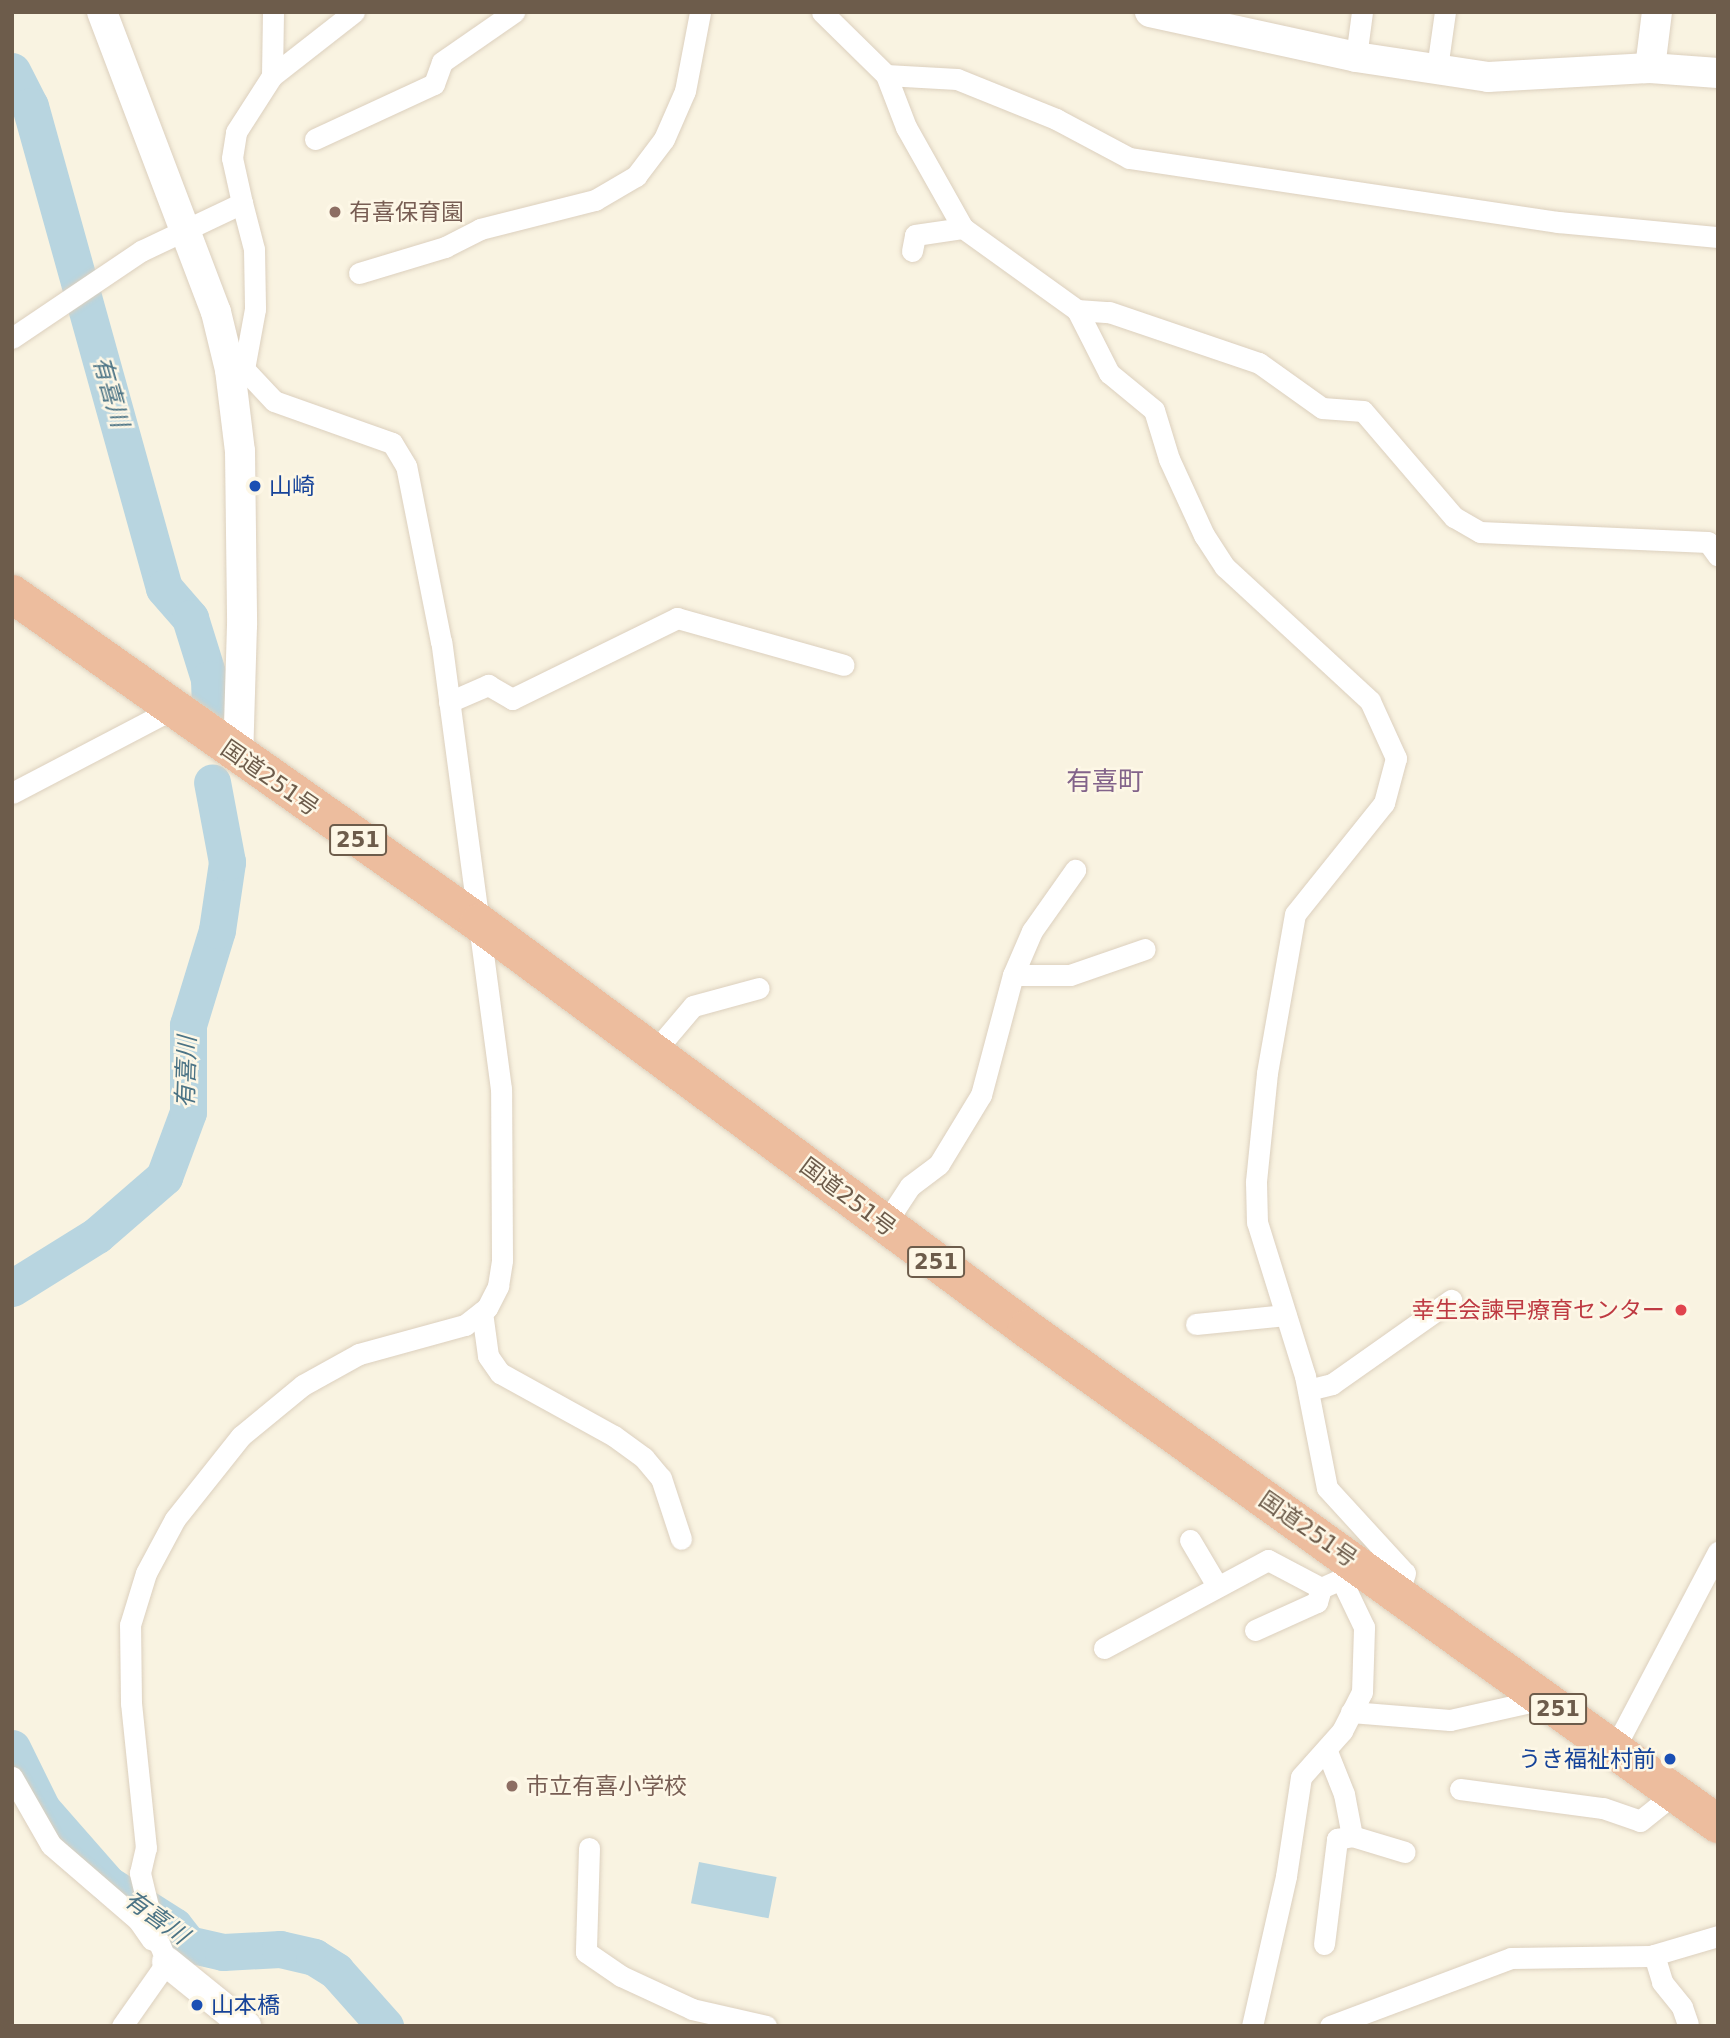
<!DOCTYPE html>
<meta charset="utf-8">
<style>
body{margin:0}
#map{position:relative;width:1730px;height:2038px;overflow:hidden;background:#f9f3e1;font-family:"DejaVu Sans","Noto Sans JP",sans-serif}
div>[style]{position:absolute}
.water>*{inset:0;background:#b8d5e0;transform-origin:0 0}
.river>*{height:37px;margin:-18.5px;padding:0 18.5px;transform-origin:18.5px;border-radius:18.5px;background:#b8d5e0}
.roads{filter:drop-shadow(0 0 2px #dcd0be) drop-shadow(0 0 2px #dcd0be)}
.street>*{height:21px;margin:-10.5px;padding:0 10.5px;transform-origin:10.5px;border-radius:10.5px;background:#fff}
.secondary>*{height:30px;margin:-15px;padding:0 15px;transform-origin:15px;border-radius:15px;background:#fff}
.highway>*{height:38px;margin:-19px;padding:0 19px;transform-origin:19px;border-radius:19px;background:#edbd9e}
.dots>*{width:19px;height:19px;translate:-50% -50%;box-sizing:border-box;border:4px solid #fdf7e6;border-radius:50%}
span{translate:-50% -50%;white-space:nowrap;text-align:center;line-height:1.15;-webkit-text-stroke:5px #fdf7e6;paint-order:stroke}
.shield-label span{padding:2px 5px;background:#fdf7e6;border:2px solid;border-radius:5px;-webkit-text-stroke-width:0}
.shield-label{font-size:21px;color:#6d5c4b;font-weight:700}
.education-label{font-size:23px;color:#785e54}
.left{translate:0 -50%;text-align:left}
.transit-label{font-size:23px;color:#164399}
.right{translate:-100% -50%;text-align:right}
.street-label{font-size:23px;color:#6d5c4b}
.health-label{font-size:23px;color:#be3a42}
.water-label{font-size:24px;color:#4b7385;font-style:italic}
.quarter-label{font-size:26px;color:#82638a}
.frame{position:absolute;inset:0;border:14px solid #6d5c4b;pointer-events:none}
</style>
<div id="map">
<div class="water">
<div style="left:699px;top:1862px;width:79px;height:42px;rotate:11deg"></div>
</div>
<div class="river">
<div style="left:12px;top:71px;width:39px;rotate:63deg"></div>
<div style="left:30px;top:106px;width:500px;rotate:74.46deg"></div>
<div style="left:164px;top:588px;width:40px;rotate:49deg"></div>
<div style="left:190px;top:618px;width:64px;rotate:72.7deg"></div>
<div style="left:209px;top:679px;width:29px;rotate:88deg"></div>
<div style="left:12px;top:1288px;width:100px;rotate:-31.9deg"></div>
<div style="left:97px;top:1235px;width:89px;rotate:-40.9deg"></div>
<div style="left:164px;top:1177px;width:69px;rotate:-69.7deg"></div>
<div style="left:188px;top:1112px;width:87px;rotate:-90deg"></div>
<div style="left:188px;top:1025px;width:99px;rotate:-73deg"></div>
<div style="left:217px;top:930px;width:69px;rotate:-81.6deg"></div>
<div style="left:227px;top:862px;width:81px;rotate:-100.6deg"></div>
<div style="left:12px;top:1748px;width:68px;rotate:63.8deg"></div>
<div style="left:42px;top:1809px;width:100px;rotate:48.7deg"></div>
<div style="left:108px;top:1884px;width:78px;rotate:32.5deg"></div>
<div style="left:174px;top:1926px;width:23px;rotate:52deg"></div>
<div style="left:188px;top:1944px;width:36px;rotate:13deg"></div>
<div style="left:223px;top:1952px;width:57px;rotate:-3deg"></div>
<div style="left:280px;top:1949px;width:35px;rotate:13deg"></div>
<div style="left:314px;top:1957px;width:26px;rotate:32deg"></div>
<div style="left:336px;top:1971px;width:74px;rotate:48.3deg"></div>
</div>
<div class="roads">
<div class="street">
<div style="left:822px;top:12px;width:90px;rotate:44.5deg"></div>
<div style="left:886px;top:75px;width:56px;rotate:69deg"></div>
<div style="left:906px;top:127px;width:116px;rotate:60.6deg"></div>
<div style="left:963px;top:228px;width:140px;rotate:35.7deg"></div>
<div style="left:1077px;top:310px;width:71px;rotate:63.1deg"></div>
<div style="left:1109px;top:373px;width:58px;rotate:39.4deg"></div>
<div style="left:1154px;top:410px;width:51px;rotate:73deg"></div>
<div style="left:1169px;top:459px;width:84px;rotate:65.3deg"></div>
<div style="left:1204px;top:535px;width:38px;rotate:57deg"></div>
<div style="left:1225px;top:567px;width:197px;rotate:42.7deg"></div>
<div style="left:1370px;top:701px;width:63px;rotate:65.5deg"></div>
<div style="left:1396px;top:758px;width:47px;rotate:104.9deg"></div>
<div style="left:1384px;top:803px;width:142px;rotate:128.7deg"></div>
<div style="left:1295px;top:914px;width:161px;rotate:100deg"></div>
<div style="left:1267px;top:1073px;width:110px;rotate:95.8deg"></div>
<div style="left:1256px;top:1182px;width:40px;rotate:88.6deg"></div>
<div style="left:1257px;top:1222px;width:161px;rotate:72.7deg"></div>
<div style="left:1305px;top:1376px;width:114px;rotate:78.9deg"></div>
<div style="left:1327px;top:1488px;width:115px;rotate:47.5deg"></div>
<div style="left:1405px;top:1573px;width:21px;rotate:109deg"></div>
<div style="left:1356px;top:57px;width:45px;rotate:-82.4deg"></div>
<div style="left:1437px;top:68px;width:57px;rotate:-81.9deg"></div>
<div style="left:886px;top:75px;width:71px;rotate:3.2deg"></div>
<div style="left:957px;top:79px;width:107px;rotate:22deg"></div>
<div style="left:1056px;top:119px;width:83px;rotate:28.1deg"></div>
<div style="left:1129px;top:158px;width:434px;rotate:8.5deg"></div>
<div style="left:1558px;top:222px;width:161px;rotate:5.4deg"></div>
<div style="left:272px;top:76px;width:64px;rotate:-89.1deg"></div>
<div style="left:315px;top:139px;width:131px;rotate:-24.8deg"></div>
<div style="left:434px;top:84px;width:23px;rotate:-70deg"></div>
<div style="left:442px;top:62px;width:88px;rotate:-34.8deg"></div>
<div style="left:242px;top:203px;width:48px;rotate:75.4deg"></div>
<div style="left:254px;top:249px;width:60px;rotate:89deg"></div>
<div style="left:255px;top:309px;width:61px;rotate:100.4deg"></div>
<div style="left:912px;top:251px;width:16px;rotate:-79deg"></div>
<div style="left:915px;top:235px;width:49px;rotate:-8.3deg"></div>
<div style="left:359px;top:273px;width:90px;rotate:-16.8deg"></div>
<div style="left:445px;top:247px;width:39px;rotate:-27deg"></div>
<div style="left:480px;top:229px;width:119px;rotate:-14.2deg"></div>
<div style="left:595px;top:200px;width:48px;rotate:-30.3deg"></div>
<div style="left:636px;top:176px;width:46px;rotate:-52.9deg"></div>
<div style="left:664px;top:139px;width:52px;rotate:-66.4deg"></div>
<div style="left:685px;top:91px;width:80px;rotate:-79.2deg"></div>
<div style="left:1077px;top:310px;width:32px;rotate:4deg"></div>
<div style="left:1109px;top:312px;width:158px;rotate:18.8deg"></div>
<div style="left:1259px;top:363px;width:77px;rotate:35.5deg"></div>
<div style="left:1322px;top:408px;width:41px;rotate:4.2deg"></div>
<div style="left:1363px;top:411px;width:140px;rotate:49.4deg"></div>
<div style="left:1454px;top:517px;width:30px;rotate:30deg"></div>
<div style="left:1480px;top:532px;width:228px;rotate:2.5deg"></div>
<div style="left:1708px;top:542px;width:17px;rotate:54deg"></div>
<div style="left:12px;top:338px;width:156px;rotate:-34deg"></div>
<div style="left:141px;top:251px;width:112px;rotate:-25.4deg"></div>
<div style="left:242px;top:203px;width:46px;rotate:-102.5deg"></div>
<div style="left:232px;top:158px;width:26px;rotate:-81deg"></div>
<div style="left:236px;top:132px;width:67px;rotate:-57.3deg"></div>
<div style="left:272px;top:76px;width:104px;rotate:-38deg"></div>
<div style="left:449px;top:702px;width:43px;rotate:-23.6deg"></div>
<div style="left:488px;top:685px;width:28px;rotate:30deg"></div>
<div style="left:512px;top:699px;width:184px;rotate:-26.1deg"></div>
<div style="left:677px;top:618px;width:173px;rotate:15.7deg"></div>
<div style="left:12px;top:793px;width:182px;rotate:-27.6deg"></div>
<div style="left:1013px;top:975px;width:57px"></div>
<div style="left:1070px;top:975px;width:79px;rotate:-19.1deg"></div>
<div style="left:654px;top:1052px;width:60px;rotate:-49.7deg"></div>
<div style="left:693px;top:1006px;width:68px;rotate:-15.3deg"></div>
<div style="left:885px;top:1224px;width:45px;rotate:-56.7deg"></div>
<div style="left:910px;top:1186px;width:36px;rotate:-37deg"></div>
<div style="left:939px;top:1164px;width:81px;rotate:-58.7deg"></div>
<div style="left:981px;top:1095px;width:124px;rotate:-75.1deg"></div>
<div style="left:1013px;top:975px;width:48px;rotate:-66.6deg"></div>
<div style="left:1032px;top:931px;width:75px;rotate:-54.8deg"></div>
<div style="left:482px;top:1312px;width:44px;rotate:82.2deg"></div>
<div style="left:488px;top:1356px;width:21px;rotate:55deg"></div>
<div style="left:500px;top:1373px;width:130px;rotate:28.9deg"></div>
<div style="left:614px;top:1436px;width:37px;rotate:36deg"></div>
<div style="left:644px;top:1458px;width:26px;rotate:50deg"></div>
<div style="left:661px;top:1478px;width:64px;rotate:71.8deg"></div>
<div style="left:1196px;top:1324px;width:90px;rotate:-5.7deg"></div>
<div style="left:1308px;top:1390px;width:25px;rotate:-14deg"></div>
<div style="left:1332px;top:1384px;width:146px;rotate:-35.2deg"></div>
<div style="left:1190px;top:1540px;width:51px;rotate:59.4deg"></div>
<div style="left:1255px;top:1630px;width:68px;rotate:-24.3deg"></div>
<div style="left:1317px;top:1602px;width:15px;rotate:-74deg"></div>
<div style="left:1104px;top:1648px;width:186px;rotate:-28.2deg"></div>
<div style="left:1268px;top:1560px;width:60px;rotate:27.8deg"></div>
<div style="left:1321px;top:1588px;width:22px;rotate:-24deg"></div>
<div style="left:1341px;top:1579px;width:14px;rotate:-54deg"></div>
<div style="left:1351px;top:1712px;width:99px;rotate:4.6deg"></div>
<div style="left:1450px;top:1720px;width:96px;rotate:-12.6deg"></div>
<div style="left:1614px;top:1749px;width:223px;rotate:-62.2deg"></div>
<div style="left:12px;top:1777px;width:78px;rotate:60.2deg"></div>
<div style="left:51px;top:1845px;width:115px;rotate:40.8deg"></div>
<div style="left:138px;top:1920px;width:24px;rotate:55deg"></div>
<div style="left:1460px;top:1789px;width:144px;rotate:7.6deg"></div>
<div style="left:1603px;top:1808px;width:39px;rotate:19deg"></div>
<div style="left:1640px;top:1821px;width:45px;rotate:-38.7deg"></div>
<div style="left:1352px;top:1836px;width:55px;rotate:16.8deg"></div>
<div style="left:589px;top:1848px;width:104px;rotate:91.7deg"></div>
<div style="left:586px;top:1952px;width:42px;rotate:34.4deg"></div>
<div style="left:621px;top:1976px;width:78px;rotate:24.9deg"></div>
<div style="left:692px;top:2009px;width:76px;rotate:12.9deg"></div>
<div style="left:1324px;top:1944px;width:106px;rotate:-82.9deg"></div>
<div style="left:1337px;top:1839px;width:15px;rotate:-11deg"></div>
<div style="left:1352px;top:1836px;width:43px;rotate:-100.8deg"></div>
<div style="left:1344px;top:1794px;width:48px;rotate:-111.8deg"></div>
<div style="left:1654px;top:1955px;width:28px;rotate:73deg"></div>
<div style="left:1662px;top:1982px;width:32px;rotate:51deg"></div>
<div style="left:1682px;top:2007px;width:18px;rotate:71deg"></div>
<div style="left:167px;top:1962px;width:34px;rotate:-113deg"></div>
<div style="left:154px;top:1931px;width:60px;rotate:-103.6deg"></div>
<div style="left:140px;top:1873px;width:26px;rotate:-77deg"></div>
<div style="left:146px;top:1848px;width:146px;rotate:-95.9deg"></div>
<div style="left:131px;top:1703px;width:78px;rotate:-90.7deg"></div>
<div style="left:130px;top:1625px;width:54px;rotate:-72.9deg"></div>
<div style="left:146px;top:1573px;width:61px;rotate:-61.8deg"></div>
<div style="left:175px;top:1519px;width:106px;rotate:-51.5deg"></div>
<div style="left:241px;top:1436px;width:80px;rotate:-39.4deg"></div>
<div style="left:303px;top:1385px;width:64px;rotate:-29deg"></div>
<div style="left:359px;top:1354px;width:110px;rotate:-15.3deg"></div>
<div style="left:465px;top:1325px;width:28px;rotate:-38deg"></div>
<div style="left:487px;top:1308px;width:25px;rotate:-63deg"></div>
<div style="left:498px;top:1286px;width:26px;rotate:-81deg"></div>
<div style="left:502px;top:1260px;width:171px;rotate:-90.3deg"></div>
<div style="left:501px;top:1089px;width:451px;rotate:-97.6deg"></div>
<div style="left:441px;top:642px;width:179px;rotate:-101.2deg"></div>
<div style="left:406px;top:466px;width:27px;rotate:-121deg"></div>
<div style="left:392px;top:443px;width:125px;rotate:-160.4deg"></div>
<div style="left:274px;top:401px;width:44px;rotate:-133.2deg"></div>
<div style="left:244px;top:369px;width:14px;rotate:176deg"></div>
<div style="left:122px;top:2026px;width:78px;rotate:-54.9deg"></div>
<div style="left:1252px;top:2026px;width:154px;rotate:-77.2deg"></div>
<div style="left:1286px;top:1876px;width:100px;rotate:-81.4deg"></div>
<div style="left:1301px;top:1777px;width:62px;rotate:-48.3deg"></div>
<div style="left:1342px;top:1731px;width:44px;rotate:-62.9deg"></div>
<div style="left:1362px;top:1692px;width:65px;rotate:-88.2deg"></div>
<div style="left:1364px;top:1627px;width:53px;rotate:-115.6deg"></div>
<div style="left:1330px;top:2026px;width:193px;rotate:-20.6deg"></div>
<div style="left:1511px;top:1958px;width:139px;rotate:-0.8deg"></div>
<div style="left:1650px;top:1956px;width:71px;rotate:-16.4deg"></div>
</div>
<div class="secondary">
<div style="left:102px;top:12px;width:321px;rotate:69.2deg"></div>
<div style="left:216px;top:312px;width:60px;rotate:76.4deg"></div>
<div style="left:230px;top:370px;width:82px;rotate:83deg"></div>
<div style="left:240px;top:451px;width:174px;rotate:89.3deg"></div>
<div style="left:242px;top:625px;width:132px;rotate:91.7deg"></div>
<div style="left:1150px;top:12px;width:211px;rotate:12.3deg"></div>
<div style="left:1356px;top:57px;width:134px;rotate:8.6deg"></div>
<div style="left:1488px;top:77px;width:162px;rotate:-3.2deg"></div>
<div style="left:1650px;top:68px;width:68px;rotate:4.2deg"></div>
<div style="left:1650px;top:68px;width:56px;rotate:-82.9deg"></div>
<div style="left:167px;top:1962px;width:102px;rotate:39deg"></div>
</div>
<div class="highway">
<div style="left:12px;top:594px;width:571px;rotate:35.16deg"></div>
<div style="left:479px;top:923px;width:682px;rotate:36.53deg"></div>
<div style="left:1027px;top:1329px;width:850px;rotate:35.62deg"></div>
</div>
</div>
<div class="dots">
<div style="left:335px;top:212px;background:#8d6e63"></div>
<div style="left:255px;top:486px;background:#1a4fb4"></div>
<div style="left:1681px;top:1310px;background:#e0444e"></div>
<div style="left:1670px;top:1759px;background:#1a4fb4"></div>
<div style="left:512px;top:1786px;background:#8d6e63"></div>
<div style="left:197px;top:2005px;background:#1a4fb4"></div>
</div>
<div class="shield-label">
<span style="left:358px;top:840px">251</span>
<span style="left:936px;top:1262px">251</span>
<span style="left:1558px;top:1709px">251</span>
</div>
<div class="education-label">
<span class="left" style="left:349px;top:212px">有喜保育園</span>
<span class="left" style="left:526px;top:1786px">市立有喜小学校</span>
</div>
<div class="transit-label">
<span class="left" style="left:269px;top:486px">山崎</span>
<span class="right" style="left:1656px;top:1759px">うき福祉村前</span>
<span class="left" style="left:211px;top:2005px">山本橋</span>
</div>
<div class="street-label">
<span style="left:270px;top:778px;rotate:35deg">国道251号</span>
<span style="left:848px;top:1197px;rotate:37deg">国道251号</span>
<span style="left:1308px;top:1529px;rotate:35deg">国道251号</span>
</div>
<div class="health-label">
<span class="right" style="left:1665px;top:1310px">幸生会諫早療育センター</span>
</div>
<div class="water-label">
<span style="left:110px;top:392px;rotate:74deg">有喜川</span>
<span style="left:187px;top:1072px;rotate:-88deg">有喜川</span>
<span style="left:156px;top:1918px;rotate:36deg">有喜川</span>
</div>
<div class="quarter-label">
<span style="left:1105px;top:782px">有喜町</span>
</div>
<div class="frame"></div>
</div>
